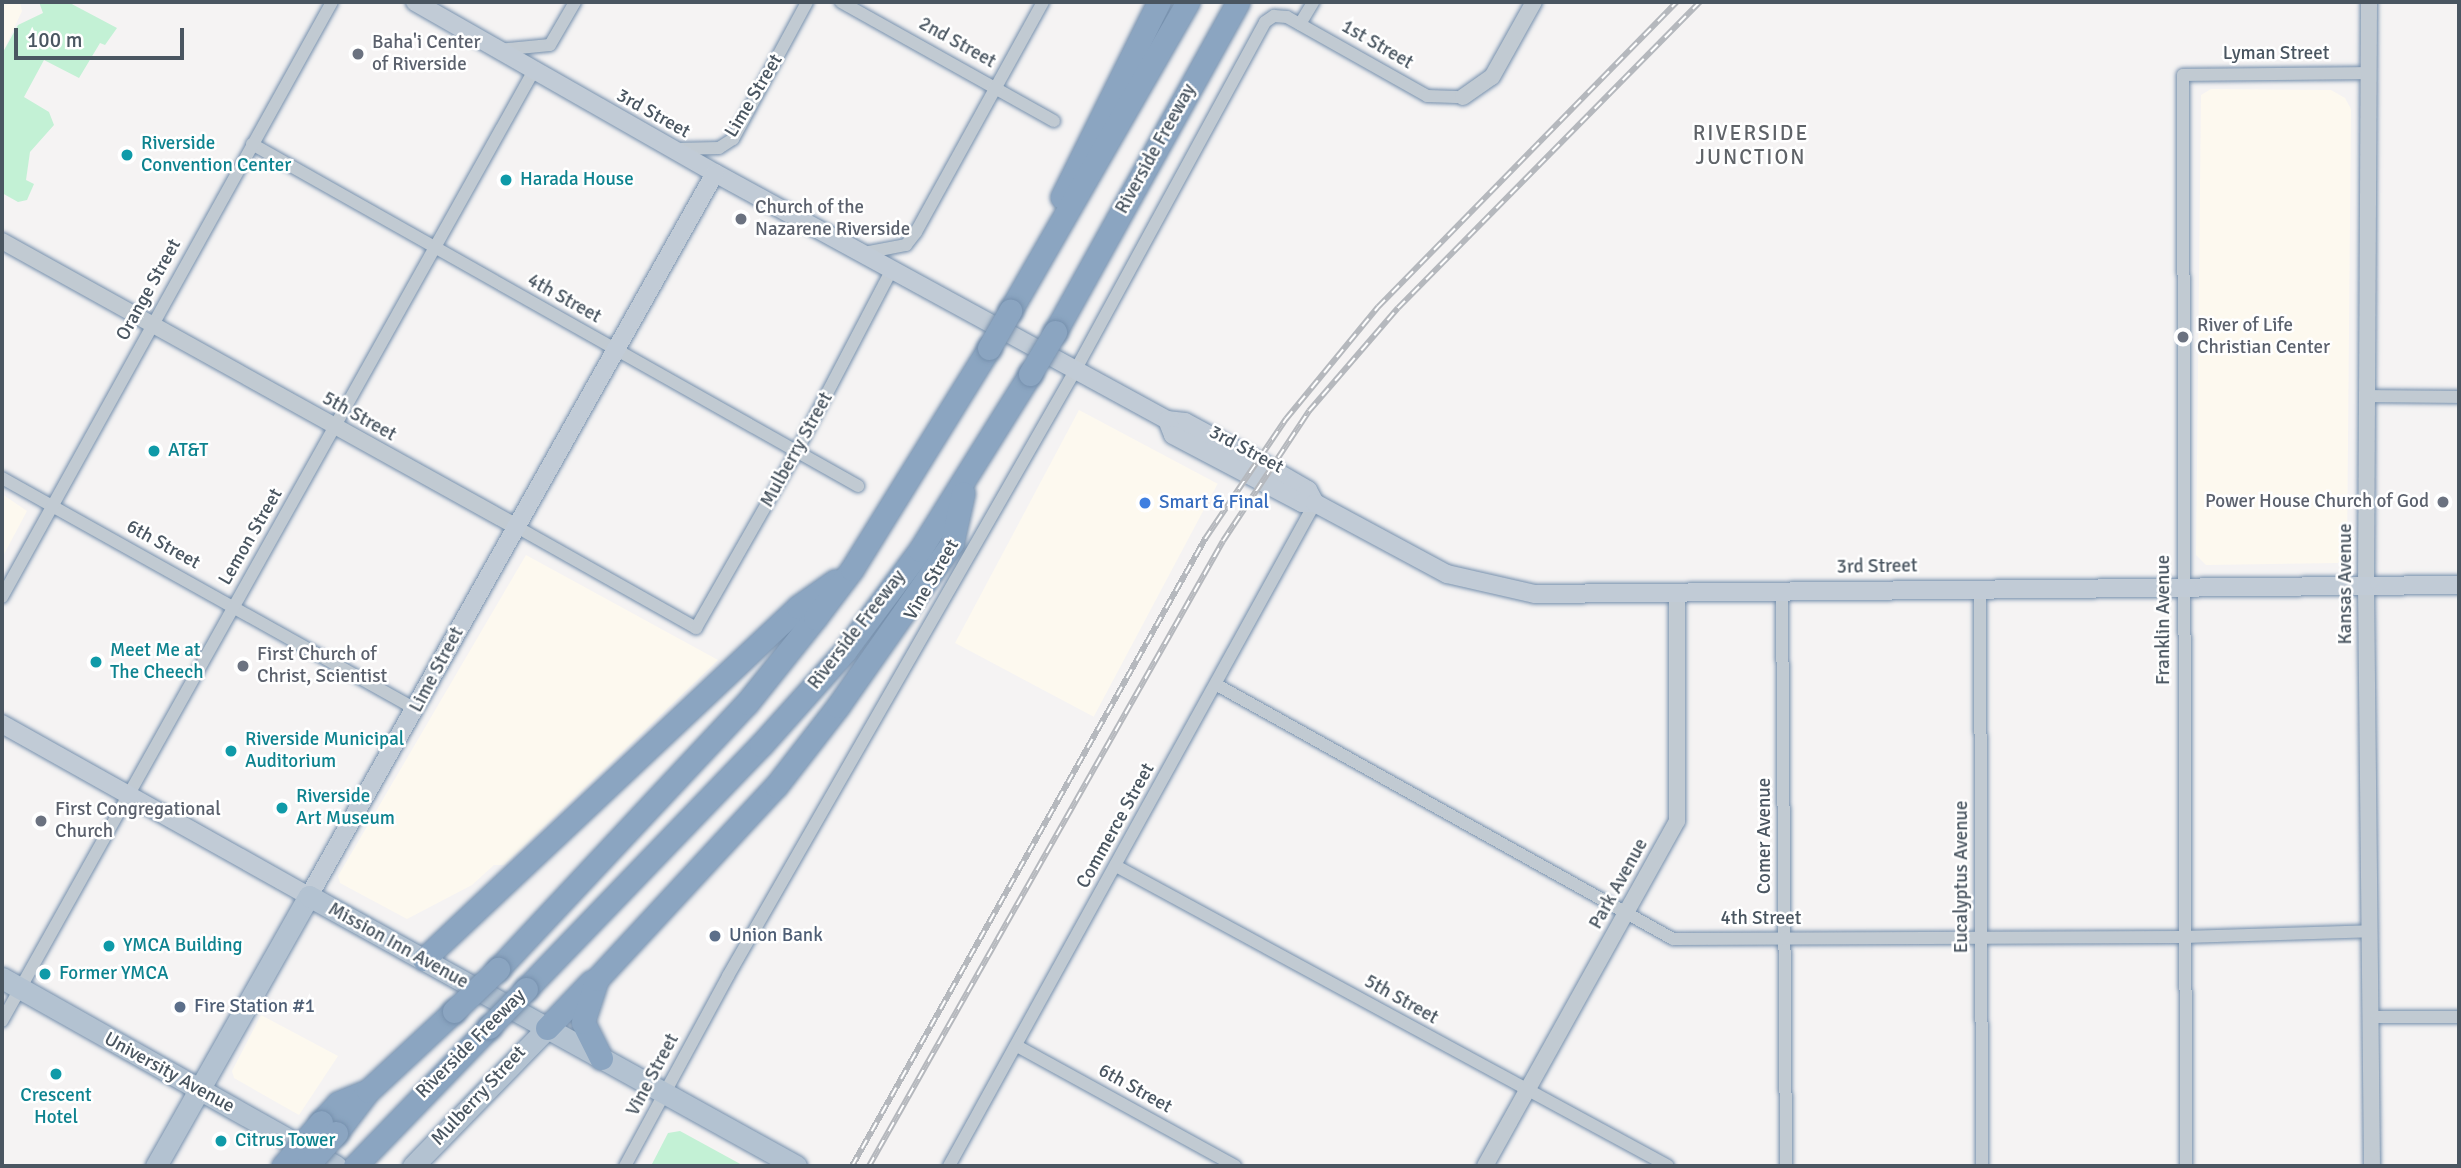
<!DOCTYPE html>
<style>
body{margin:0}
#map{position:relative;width:2461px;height:1168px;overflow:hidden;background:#f5f3f3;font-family:Signika,sans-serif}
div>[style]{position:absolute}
.commercial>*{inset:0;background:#fdf9ef;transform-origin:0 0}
.green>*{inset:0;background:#c3f1d5}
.roads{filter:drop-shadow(0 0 2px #7690ad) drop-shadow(0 0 2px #7690ad)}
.minor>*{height:12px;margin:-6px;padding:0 6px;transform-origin:6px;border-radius:6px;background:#c1cad2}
.tertiary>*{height:16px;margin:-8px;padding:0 8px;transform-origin:8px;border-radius:8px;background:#c1cad2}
.secondary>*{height:18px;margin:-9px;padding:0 9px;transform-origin:9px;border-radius:9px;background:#c1cbd6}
.primary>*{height:21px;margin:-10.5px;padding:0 10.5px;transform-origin:10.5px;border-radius:10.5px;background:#b3c2d1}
.motorway>*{height:23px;margin:-11.5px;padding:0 11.5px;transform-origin:11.5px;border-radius:11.5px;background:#8ba5c1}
.rail>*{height:6px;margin-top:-3px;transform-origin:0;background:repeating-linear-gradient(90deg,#fff 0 10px,#b5b8bd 0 20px);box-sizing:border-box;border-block:2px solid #b5b8bd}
.bridges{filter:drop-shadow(0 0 2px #7690ad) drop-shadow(0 0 2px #7690ad)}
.motorway-bridge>*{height:23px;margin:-11.5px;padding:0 11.5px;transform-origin:11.5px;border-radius:11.5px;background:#8ba5c1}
.dots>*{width:19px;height:19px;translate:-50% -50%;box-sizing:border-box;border:4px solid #fff;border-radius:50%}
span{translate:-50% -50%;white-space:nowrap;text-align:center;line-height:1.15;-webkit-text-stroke:5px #fff;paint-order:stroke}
.worship-label{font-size:19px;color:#5b616d}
.left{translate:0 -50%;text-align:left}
.right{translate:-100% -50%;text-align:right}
.street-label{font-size:19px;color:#4a5661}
.culture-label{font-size:19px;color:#0d838f}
.shop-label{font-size:19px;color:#366cbe}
.service-label{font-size:19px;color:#4e5e75}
.neighbourhood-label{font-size:21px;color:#5f6368;letter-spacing:2px}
.frame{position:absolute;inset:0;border:4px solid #4a5661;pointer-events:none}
.scale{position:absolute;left:14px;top:28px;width:170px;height:32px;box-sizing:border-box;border:4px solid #4a5661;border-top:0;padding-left:9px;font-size:21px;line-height:24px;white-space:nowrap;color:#4a5661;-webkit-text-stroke:5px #fff;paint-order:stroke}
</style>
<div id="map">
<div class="commercial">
<div style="clip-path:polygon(2px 2px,20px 2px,22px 11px,2px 54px)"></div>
<div style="clip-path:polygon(2211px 89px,2331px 90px,2345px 98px,2351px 109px,2347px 552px,2338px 563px,2206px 565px,2196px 555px,2201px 95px)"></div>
<div style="left:1079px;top:410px;width:157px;height:264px;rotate:28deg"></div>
<div style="clip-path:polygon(2px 494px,27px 511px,2px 558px)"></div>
<div style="clip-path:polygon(526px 555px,718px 660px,504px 865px,494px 865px,472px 885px,407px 919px,340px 883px,338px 876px)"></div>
<div style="clip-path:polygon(261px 1015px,338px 1056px,299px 1115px,234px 1078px,232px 1071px)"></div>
</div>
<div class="green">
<div style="clip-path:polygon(39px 2px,68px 2px,117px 28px,105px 45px,100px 43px,79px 78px,44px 60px,24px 97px,49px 112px,54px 125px,30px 152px,26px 180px,34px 184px,27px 200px,18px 202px,2px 193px,2px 54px,18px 25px,43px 13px)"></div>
<div style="clip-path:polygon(680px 1131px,744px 1166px,651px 1166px,668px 1133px)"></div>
</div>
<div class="roads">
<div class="minor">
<div style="left:841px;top:2px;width:244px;rotate:29.2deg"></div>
<div style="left:1300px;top:24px;width:26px;rotate:-59deg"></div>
<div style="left:498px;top:50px;width:52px;rotate:-5.5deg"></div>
<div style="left:550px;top:45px;width:50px;rotate:-59.8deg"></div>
<div style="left:252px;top:144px;width:696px;rotate:29.44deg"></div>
<div style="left:675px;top:149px;width:44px;rotate:-1.3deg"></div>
<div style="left:719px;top:148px;width:17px;rotate:-33deg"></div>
<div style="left:733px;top:139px;width:156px;rotate:-61.6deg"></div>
<div style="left:864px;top:253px;width:43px;rotate:-10.8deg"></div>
<div style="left:906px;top:245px;width:16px;rotate:-52deg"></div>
<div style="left:916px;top:232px;width:263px;rotate:-61.1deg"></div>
<div style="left:2367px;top:396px;width:92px;rotate:0.6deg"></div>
<div style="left:2px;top:478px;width:473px;rotate:29.2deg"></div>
<div style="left:515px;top:526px;width:208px;rotate:29.4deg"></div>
<div style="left:696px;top:628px;width:206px;rotate:-60.3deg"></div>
<div style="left:798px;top:449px;width:203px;rotate:-62.4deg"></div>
<div style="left:1980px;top:587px;width:579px;rotate:89.8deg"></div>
<div style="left:1782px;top:589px;width:577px;rotate:89.6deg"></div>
<div style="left:2px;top:597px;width:680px;rotate:-60.99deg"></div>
<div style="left:1217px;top:685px;width:522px;rotate:29.12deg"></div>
<div style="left:1673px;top:939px;width:511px;rotate:-0.22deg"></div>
<div style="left:2184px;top:937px;width:186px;rotate:-1.8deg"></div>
<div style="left:1116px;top:866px;width:628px;rotate:28.52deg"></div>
<div style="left:2371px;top:1017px;width:88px"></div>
<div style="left:2px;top:1021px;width:1087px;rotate:-60.77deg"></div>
<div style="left:1017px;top:1046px;width:249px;rotate:28.8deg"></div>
<div style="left:625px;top:1166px;width:216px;rotate:-61.5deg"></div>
<div style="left:728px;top:976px;width:700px;rotate:-60.17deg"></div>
<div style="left:1076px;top:369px;width:395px;rotate:-61.4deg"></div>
<div style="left:1265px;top:22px;width:11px;rotate:-34deg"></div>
<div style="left:1274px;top:16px;width:13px;rotate:4deg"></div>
<div style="left:1287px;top:17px;width:161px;rotate:29.4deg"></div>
<div style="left:1427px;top:96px;width:36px;rotate:2deg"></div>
<div style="left:949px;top:1166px;width:757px;rotate:-61.1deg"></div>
<div style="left:2186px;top:1166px;width:1091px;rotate:-90.16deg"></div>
<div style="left:2183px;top:75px;width:186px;rotate:-0.6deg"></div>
</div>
<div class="tertiary">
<div style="left:2369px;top:2px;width:583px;rotate:90.29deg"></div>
<div style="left:2366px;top:585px;width:581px;rotate:89.41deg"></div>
<div style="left:1463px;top:97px;width:35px;rotate:-35deg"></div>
<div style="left:1492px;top:77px;width:86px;rotate:-60.8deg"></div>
<div style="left:2px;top:241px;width:587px;rotate:29.05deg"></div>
<div style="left:1485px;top:1166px;width:395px;rotate:-60.9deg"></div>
<div style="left:1677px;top:821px;width:229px;rotate:-90deg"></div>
</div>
<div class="secondary">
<div style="left:415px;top:2px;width:345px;rotate:29.7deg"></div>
<div style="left:715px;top:173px;width:515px;rotate:28.65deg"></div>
<div style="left:1167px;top:420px;width:18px;rotate:6deg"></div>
<div style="left:1185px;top:422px;width:89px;rotate:28.3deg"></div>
<div style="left:1263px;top:464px;width:52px;rotate:30deg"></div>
<div style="left:1308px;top:490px;width:15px;rotate:62deg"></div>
<div style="left:1167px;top:420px;width:16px;rotate:68deg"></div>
<div style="left:1173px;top:435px;width:146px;rotate:27.8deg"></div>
<div style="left:1302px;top:503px;width:13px"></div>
<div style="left:1315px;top:503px;width:150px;rotate:28.3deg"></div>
<div style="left:1447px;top:574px;width:90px;rotate:12.8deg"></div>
<div style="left:1535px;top:594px;width:924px;rotate:-0.56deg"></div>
<div style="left:2px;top:724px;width:352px;rotate:29.3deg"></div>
<div style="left:309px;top:896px;width:829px;rotate:-60.68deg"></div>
</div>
<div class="primary">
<div style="left:2px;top:978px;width:383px;rotate:29.4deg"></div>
<div style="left:156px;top:1166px;width:310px;rotate:-60.5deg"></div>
<div style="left:309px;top:896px;width:557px;rotate:29deg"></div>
<div style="left:413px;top:1166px;width:192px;rotate:-45.8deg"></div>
</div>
<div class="motorway">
<div style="left:1062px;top:197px;width:218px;rotate:-63.6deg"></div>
<div style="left:1010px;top:311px;width:357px;rotate:-60.1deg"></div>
<div style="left:1055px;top:332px;width:377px;rotate:-61deg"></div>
<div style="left:424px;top:959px;width:514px;rotate:-43.26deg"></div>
<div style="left:798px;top:607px;width:45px;rotate:-35.1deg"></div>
<div style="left:498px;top:969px;width:364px;rotate:-46.9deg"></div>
<div style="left:747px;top:703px;width:109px;rotate:-51.3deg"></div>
<div style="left:815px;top:618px;width:61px;rotate:-52.9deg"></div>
<div style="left:852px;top:569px;width:260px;rotate:-58.2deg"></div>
<div style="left:526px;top:989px;width:339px;rotate:-46.1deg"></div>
<div style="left:761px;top:745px;width:126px;rotate:-48.2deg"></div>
<div style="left:845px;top:651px;width:126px;rotate:-53.4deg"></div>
<div style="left:920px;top:550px;width:208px;rotate:-58deg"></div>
<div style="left:547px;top:1028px;width:64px;rotate:-46.3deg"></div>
<div style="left:601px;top:1058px;width:40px;rotate:-116.6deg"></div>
<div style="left:583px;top:1022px;width:45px;rotate:-72deg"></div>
<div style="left:597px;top:979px;width:263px;rotate:-47.2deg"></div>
<div style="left:776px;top:786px;width:101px;rotate:-52.2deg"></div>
<div style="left:838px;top:706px;width:199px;rotate:-55deg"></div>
<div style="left:952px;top:543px;width:51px;rotate:-77.6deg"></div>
<div style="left:321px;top:1122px;width:25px;rotate:-48deg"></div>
<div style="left:338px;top:1103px;width:32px;rotate:-22deg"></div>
<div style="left:336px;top:1133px;width:53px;rotate:-52.7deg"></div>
<div style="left:368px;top:1091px;width:117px;rotate:-42.9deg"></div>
<div style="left:355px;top:1166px;width:193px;rotate:-46deg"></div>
</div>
</div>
<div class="rail">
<div style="left:852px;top:1166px;width:720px;rotate:-60.62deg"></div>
<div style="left:1205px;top:539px;width:145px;rotate:-56deg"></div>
<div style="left:1286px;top:419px;width:145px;rotate:-50.6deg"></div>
<div style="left:1378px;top:307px;width:427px;rotate:-45.6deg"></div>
<div style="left:869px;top:1166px;width:718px;rotate:-60.47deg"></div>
<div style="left:1223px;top:541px;width:156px;rotate:-56.5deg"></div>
<div style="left:1309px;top:411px;width:136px;rotate:-49.2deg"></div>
<div style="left:1398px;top:308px;width:430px;rotate:-45.4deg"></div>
</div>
<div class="bridges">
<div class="motorway-bridge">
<div style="left:989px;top:348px;width:43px;rotate:-60.4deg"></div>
<div style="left:1030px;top:374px;width:49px;rotate:-59.2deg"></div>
<div style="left:454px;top:1011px;width:61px;rotate:-43.7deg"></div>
<div style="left:489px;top:1027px;width:53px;rotate:-45.8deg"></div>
<div style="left:283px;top:1166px;width:58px;rotate:-49.2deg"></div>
<div style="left:307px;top:1166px;width:44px;rotate:-48.7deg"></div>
</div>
</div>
<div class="dots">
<div style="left:358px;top:54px;background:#6b7280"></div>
<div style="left:127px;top:155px;background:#0f9aa8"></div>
<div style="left:506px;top:180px;background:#0f9aa8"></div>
<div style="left:741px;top:219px;background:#6b7280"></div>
<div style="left:2183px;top:337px;background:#6b7280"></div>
<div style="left:154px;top:451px;background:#0f9aa8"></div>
<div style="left:2443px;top:502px;background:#6b7280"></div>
<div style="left:1145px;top:503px;background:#3f7fe0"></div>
<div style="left:96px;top:662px;background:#0f9aa8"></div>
<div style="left:243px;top:666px;background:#6b7280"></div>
<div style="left:231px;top:751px;background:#0f9aa8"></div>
<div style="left:282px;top:808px;background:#0f9aa8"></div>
<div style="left:41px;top:821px;background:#6b7280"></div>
<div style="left:715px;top:936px;background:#5c6f8a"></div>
<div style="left:109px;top:946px;background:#0f9aa8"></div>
<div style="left:45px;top:974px;background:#0f9aa8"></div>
<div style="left:180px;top:1007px;background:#5c6f8a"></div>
<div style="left:56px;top:1074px;background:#0f9aa8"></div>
<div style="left:221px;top:1141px;background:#0f9aa8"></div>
</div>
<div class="worship-label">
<span class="left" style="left:372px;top:54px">Baha'i Center<br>of Riverside</span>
<span class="left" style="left:755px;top:219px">Church of the<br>Nazarene Riverside</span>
<span class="left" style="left:2197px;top:337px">River of Life<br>Christian Center</span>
<span class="right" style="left:2429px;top:502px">Power House Church of God</span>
<span class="left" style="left:257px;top:666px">First Church of<br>Christ, Scientist</span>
<span class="left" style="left:55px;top:821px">First Congregational<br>Church</span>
</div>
<div class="street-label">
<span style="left:957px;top:43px;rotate:29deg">2nd Street</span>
<span style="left:1377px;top:45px;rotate:30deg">1st Street</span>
<span style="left:2276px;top:54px">Lyman Street</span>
<span style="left:754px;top:96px;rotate:-59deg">Lime Street</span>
<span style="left:653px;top:114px;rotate:29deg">3rd Street</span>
<span style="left:1156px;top:149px;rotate:-61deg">Riverside Freeway</span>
<span style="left:149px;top:290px;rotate:-61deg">Orange Street</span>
<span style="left:564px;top:299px;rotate:29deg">4th Street</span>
<span style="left:359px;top:417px;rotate:29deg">5th Street</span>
<span style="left:797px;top:450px;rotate:-61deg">Mulberry Street</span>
<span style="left:1246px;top:450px;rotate:28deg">3rd Street</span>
<span style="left:251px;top:537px;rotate:-60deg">Lemon Street</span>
<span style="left:163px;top:545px;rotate:29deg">6th Street</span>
<span style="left:1877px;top:567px;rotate:-1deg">3rd Street</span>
<span style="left:932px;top:580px;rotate:-60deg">Vine Street</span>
<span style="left:2346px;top:584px;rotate:-90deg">Kansas Avenue</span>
<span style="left:2164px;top:620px;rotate:-90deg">Franklin Avenue</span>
<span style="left:857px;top:630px;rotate:-52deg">Riverside Freeway</span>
<span style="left:437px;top:670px;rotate:-62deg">Lime Street</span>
<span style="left:1116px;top:826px;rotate:-61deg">Commerce Street</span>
<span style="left:1765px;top:836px;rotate:-90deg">Comer Avenue</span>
<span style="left:1962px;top:877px;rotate:-90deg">Eucalyptus Avenue</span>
<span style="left:1619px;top:884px;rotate:-61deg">Park Avenue</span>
<span style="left:1761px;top:919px">4th Street</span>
<span style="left:398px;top:946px;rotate:29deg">Mission Inn Avenue</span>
<span style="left:1401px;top:1000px;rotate:29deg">5th Street</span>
<span style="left:471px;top:1044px;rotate:-45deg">Riverside Freeway</span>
<span style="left:169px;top:1073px;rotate:29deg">University Avenue</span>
<span style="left:653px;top:1075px;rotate:-62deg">Vine Street</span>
<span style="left:1135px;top:1089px;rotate:29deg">6th Street</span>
<span style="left:479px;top:1096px;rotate:-47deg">Mulberry Street</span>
</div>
<div class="culture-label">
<span class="left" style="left:141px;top:155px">Riverside<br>Convention Center</span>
<span class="left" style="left:520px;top:180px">Harada House</span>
<span class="left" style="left:168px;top:451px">AT&amp;T</span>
<span class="left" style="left:110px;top:662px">Meet Me at<br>The Cheech</span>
<span class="left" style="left:245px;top:751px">Riverside Municipal<br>Auditorium</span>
<span class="left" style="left:296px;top:808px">Riverside<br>Art Museum</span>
<span class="left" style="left:123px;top:946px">YMCA Building</span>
<span class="left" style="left:59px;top:974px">Former YMCA</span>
<span style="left:56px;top:1107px">Crescent<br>Hotel</span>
<span class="left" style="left:235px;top:1141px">Citrus Tower</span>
</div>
<div class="shop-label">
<span class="left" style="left:1159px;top:503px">Smart &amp; Final</span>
</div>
<div class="service-label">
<span class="left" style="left:729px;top:936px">Union Bank</span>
<span class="left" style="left:194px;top:1007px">Fire Station #1</span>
</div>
<div class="neighbourhood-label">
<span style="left:1751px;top:145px">RIVERSIDE<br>JUNCTION</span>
</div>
<div class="frame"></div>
<div class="scale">100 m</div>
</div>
